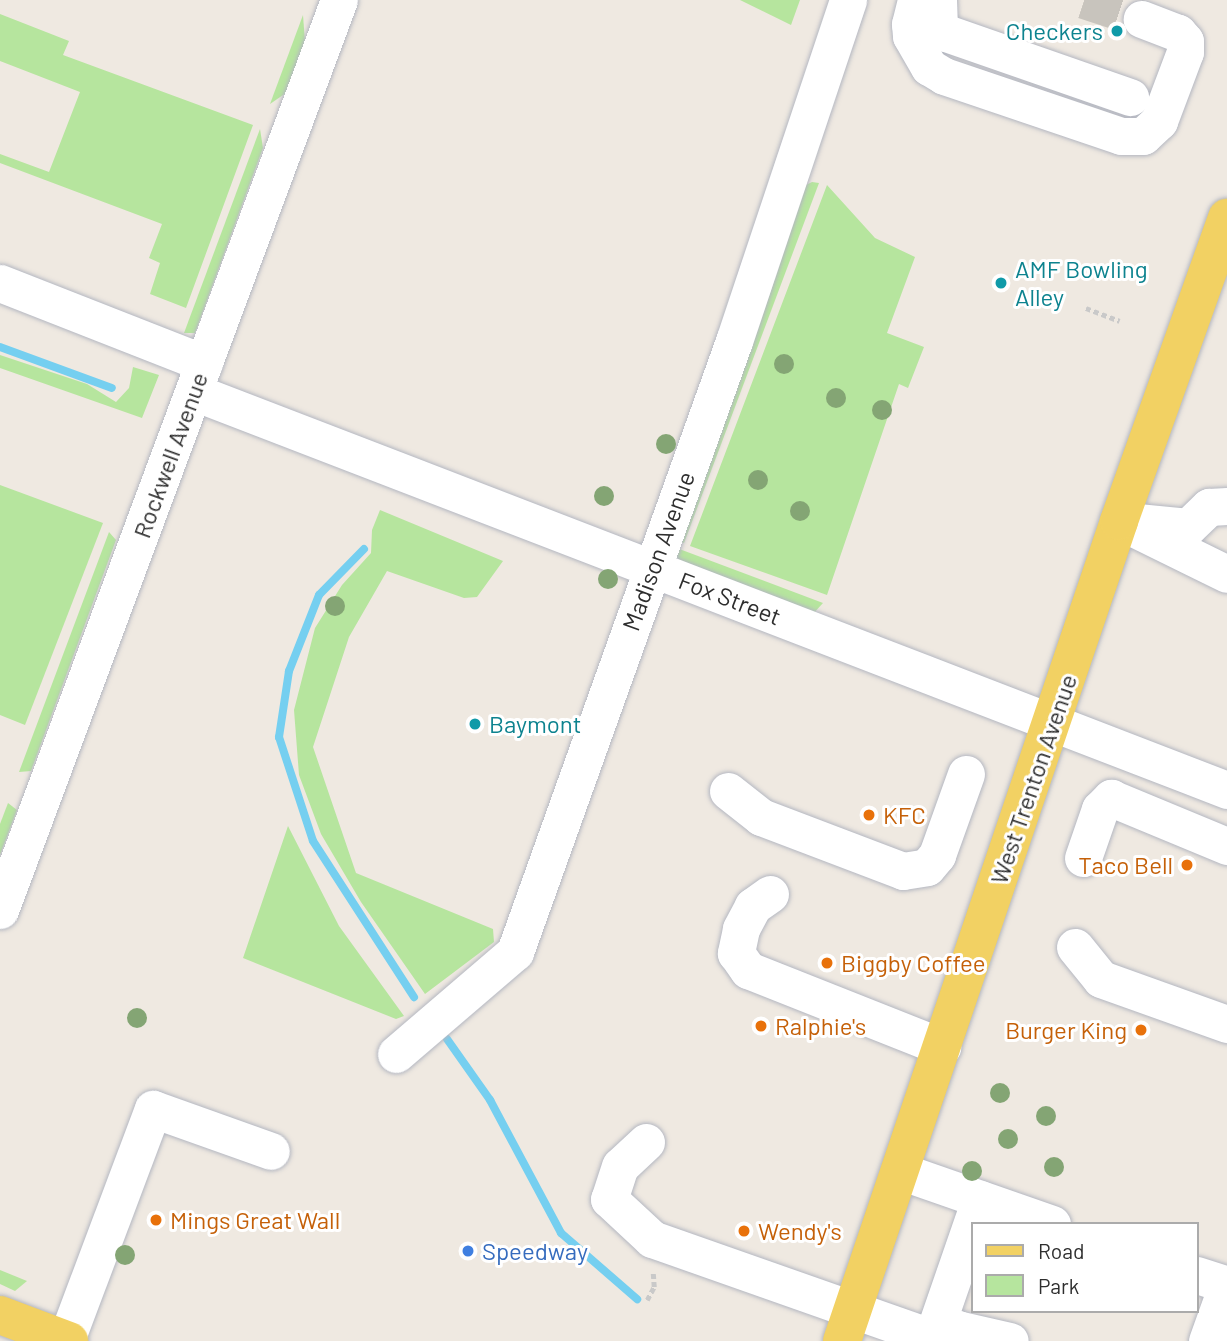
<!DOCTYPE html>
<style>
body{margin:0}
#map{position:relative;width:1227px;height:1341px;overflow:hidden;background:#efe9e1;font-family:Barlow,sans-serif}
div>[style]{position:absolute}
.green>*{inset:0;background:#b6e59e}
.stream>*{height:8px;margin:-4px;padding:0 4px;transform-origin:4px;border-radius:4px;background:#75cff0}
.minor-tunnel>*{height:37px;margin-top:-18.5px;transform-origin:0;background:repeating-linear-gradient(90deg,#c8c4bd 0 37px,transparent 0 55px)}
.path>*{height:4.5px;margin-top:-2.25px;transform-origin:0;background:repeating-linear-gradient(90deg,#c9c9c9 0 5px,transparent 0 8.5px)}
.roads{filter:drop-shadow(0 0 2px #b4b7c1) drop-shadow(0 0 2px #b4b7c1)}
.minor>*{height:37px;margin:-18.5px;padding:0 18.5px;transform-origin:18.5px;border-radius:18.5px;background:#fff}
.major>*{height:38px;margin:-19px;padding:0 19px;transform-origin:19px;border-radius:19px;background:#f2d163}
.trees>*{width:20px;height:20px;margin:-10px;border-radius:50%;background:#84a574}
.dots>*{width:19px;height:19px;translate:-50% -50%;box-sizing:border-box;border:4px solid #fff;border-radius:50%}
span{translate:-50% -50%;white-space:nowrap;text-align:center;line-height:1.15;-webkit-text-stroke:6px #fff;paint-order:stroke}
.culture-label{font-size:24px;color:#0d838f}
.right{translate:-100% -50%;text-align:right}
.left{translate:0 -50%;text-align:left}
.street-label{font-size:24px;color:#2e2e2e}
.food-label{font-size:24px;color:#c56008}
.shop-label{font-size:24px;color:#366cbe}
.legend{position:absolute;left:971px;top:1222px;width:228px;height:91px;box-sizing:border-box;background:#fff;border:2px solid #ababab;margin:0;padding:9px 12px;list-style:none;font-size:21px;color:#2e2e2e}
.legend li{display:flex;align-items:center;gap:14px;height:35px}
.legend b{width:35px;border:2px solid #ababab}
</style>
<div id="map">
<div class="green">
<div style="clip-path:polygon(740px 0,800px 0,791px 25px)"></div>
<div style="clip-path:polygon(0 14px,69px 41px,63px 55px,253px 125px,186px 308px,150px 294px,160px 263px,149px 258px,162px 224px,0 163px,0 154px,49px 172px,80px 92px,0 61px)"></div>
<div style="clip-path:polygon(303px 15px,305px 42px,286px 93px,270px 104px)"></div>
<div style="clip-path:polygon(260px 129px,263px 148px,195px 333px,184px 333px)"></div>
<div style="clip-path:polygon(812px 182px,819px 183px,684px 543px,677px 540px,804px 186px)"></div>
<div style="clip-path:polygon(827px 185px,875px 238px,915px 257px,887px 333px,924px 347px,908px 388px,899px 384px,827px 595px,690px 546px)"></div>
<div style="clip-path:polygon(0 355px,87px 384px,116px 402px,129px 388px,133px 367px,159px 375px,142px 418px,0 368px)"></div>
<div style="clip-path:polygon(0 485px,103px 523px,25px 725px,0 715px)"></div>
<div style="clip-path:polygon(380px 510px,503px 561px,477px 597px,464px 598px,387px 571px,349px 637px,313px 747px,356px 873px,493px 929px,494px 942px,425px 994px,361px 902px,321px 834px,299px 775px,294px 710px,315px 628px,342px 585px,371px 553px,372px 530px)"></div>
<div style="clip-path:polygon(109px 532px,116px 540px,31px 771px,19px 772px)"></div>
<div style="clip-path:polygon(674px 547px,823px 603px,812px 615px,679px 564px)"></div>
<div style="clip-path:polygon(8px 803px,17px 810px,0 855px,0 824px)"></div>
<div style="clip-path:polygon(288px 826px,339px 926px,404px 1016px,396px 1019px,243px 958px)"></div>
<div style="clip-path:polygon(0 1270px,27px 1281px,15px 1291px,0 1284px)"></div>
</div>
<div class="stream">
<div style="left:0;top:347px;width:119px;rotate:20.1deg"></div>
<div style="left:364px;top:549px;width:64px;rotate:134.4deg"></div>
<div style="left:319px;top:595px;width:82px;rotate:111.5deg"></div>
<div style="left:289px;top:671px;width:67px;rotate:98.6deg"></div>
<div style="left:279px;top:737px;width:109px;rotate:71.9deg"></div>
<div style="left:313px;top:841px;width:186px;rotate:57.1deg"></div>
<div style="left:447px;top:1039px;width:75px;rotate:54.8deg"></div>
<div style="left:490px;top:1100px;width:151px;rotate:61.9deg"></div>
<div style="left:561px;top:1233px;width:101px;rotate:41deg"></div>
</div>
<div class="minor-tunnel">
<div style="left:1084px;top:0;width:61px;rotate:18.1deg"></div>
</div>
<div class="path">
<div style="left:1086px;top:308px;width:36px;rotate:21deg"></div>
<div style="left:647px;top:1300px;width:15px;rotate:-62deg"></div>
<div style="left:654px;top:1287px;width:16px;rotate:-94deg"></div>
</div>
<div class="roads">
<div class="minor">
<div style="left:916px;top:0;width:25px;rotate:104deg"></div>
<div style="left:910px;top:24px;width:12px;rotate:85deg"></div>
<div style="left:911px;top:36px;width:36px;rotate:60deg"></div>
<div style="left:929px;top:67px;width:17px;rotate:31deg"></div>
<div style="left:944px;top:76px;width:187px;rotate:18.7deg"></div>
<div style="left:1121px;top:136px;width:22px"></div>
<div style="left:1143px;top:136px;width:22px;rotate:-43deg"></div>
<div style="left:1159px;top:121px;width:74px;rotate:-69.4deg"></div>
<div style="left:1185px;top:52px;width:11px;rotate:-90deg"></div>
<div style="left:1185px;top:41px;width:11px;rotate:-131deg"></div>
<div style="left:1178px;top:33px;width:39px;rotate:-159deg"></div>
<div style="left:938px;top:0;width:26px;rotate:88deg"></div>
<div style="left:939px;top:26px;width:10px;rotate:45deg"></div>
<div style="left:946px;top:33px;width:195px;rotate:19.2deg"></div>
<div style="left:0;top:283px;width:219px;rotate:21.4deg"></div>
<div style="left:194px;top:392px;width:1107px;rotate:21.07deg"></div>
<div style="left:1119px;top:521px;width:120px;rotate:26.1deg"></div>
<div style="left:1137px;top:522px;width:51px;rotate:5.6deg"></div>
<div style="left:1188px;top:527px;width:29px;rotate:-44deg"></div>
<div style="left:1209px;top:507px;width:18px;rotate:-3deg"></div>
<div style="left:728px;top:791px;width:42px;rotate:38.2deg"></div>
<div style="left:761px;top:817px;width:152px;rotate:20.8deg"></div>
<div style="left:903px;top:871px;width:24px;rotate:-9deg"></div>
<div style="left:927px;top:867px;width:16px;rotate:-50deg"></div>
<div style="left:937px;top:855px;width:86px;rotate:-70.3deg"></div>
<div style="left:1083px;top:858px;width:52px;rotate:-70.9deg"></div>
<div style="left:1100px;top:809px;width:16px;rotate:-45deg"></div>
<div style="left:1111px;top:798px;width:126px;rotate:22.5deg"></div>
<div style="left:770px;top:894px;width:21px;rotate:145deg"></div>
<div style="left:753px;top:906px;width:26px;rotate:118deg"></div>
<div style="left:741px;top:929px;width:25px;rotate:102deg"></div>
<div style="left:736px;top:953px;width:21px;rotate:55deg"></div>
<div style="left:748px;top:970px;width:209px;rotate:21.6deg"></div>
<div style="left:0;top:910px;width:971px;rotate:-69.57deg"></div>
<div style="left:1075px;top:947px;width:41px;rotate:50.9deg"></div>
<div style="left:1101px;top:979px;width:134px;rotate:19.7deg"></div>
<div style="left:396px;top:1054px;width:157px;rotate:-40.6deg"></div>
<div style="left:515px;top:952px;width:649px;rotate:-70.28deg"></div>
<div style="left:734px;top:341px;width:360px;rotate:-71.5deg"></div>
<div style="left:646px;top:1142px;width:35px;rotate:137deg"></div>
<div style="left:620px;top:1166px;width:35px;rotate:108deg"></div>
<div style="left:609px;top:1199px;width:59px;rotate:42.9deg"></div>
<div style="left:652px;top:1239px;width:306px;rotate:19.4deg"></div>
<div style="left:900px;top:1171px;width:161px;rotate:19.2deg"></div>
<div style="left:1197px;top:1275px;width:32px;rotate:18deg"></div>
<div style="left:932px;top:1338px;width:147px;rotate:-70.9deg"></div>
<div style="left:932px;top:1338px;width:27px;rotate:-20deg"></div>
<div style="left:957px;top:1329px;width:54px;rotate:12.8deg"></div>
<div style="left:66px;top:1340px;width:247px;rotate:-69.4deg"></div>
<div style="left:153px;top:1109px;width:125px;rotate:19.6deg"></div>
<div style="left:1207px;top:1341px;width:59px;rotate:-70.3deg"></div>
</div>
<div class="major">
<div style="left:0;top:1315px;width:74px;rotate:20.6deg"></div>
<div style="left:842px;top:1341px;width:866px;rotate:-71.33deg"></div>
<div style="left:1119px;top:521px;width:322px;rotate:-70.4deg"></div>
</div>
</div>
<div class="trees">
<div style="left:784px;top:364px"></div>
<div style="left:836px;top:398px"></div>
<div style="left:882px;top:410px"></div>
<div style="left:666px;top:444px"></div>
<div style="left:758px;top:480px"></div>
<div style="left:604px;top:496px"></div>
<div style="left:800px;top:511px"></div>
<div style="left:608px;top:579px"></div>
<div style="left:335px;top:606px"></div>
<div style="left:137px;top:1018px"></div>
<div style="left:1000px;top:1093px"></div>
<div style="left:1046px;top:1116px"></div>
<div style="left:1008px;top:1139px"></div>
<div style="left:1054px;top:1167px"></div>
<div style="left:972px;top:1171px"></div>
<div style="left:125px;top:1255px"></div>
</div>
<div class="dots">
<div style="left:1117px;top:31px;background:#0f9aa8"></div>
<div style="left:1001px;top:283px;background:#0f9aa8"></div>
<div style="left:475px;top:724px;background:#0f9aa8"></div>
<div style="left:869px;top:815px;background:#e8710a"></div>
<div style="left:1187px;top:865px;background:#e8710a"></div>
<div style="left:827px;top:963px;background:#e8710a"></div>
<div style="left:761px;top:1026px;background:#e8710a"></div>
<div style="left:1141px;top:1030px;background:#e8710a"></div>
<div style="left:156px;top:1220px;background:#e8710a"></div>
<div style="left:744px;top:1231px;background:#e8710a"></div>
<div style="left:468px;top:1251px;background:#3f7fe0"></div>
</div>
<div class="culture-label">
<span class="right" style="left:1103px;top:31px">Checkers</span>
<span class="left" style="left:1015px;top:283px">AMF Bowling<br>Alley</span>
<span class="left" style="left:489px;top:724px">Baymont</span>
</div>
<div class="street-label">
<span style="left:170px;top:455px;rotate:-70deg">Rockwell Avenue</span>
<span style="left:658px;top:551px;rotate:-70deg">Madison Avenue</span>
<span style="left:730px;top:598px;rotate:21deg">Fox Street</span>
<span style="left:1033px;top:779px;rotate:-71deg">West Trenton Avenue</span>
</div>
<div class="food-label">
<span class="left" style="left:883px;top:815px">KFC</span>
<span class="right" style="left:1173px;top:865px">Taco Bell</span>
<span class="left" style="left:841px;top:963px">Biggby Coffee</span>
<span class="left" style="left:775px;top:1026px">Ralphie's</span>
<span class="right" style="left:1127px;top:1030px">Burger King</span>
<span class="left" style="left:170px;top:1220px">Mings Great Wall</span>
<span class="left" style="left:758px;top:1231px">Wendy's</span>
</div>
<div class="shop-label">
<span class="left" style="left:482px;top:1251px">Speedway</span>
</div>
<ul class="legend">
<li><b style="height:9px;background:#f2d163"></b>Road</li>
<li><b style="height:19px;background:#b6e59e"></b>Park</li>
</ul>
</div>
